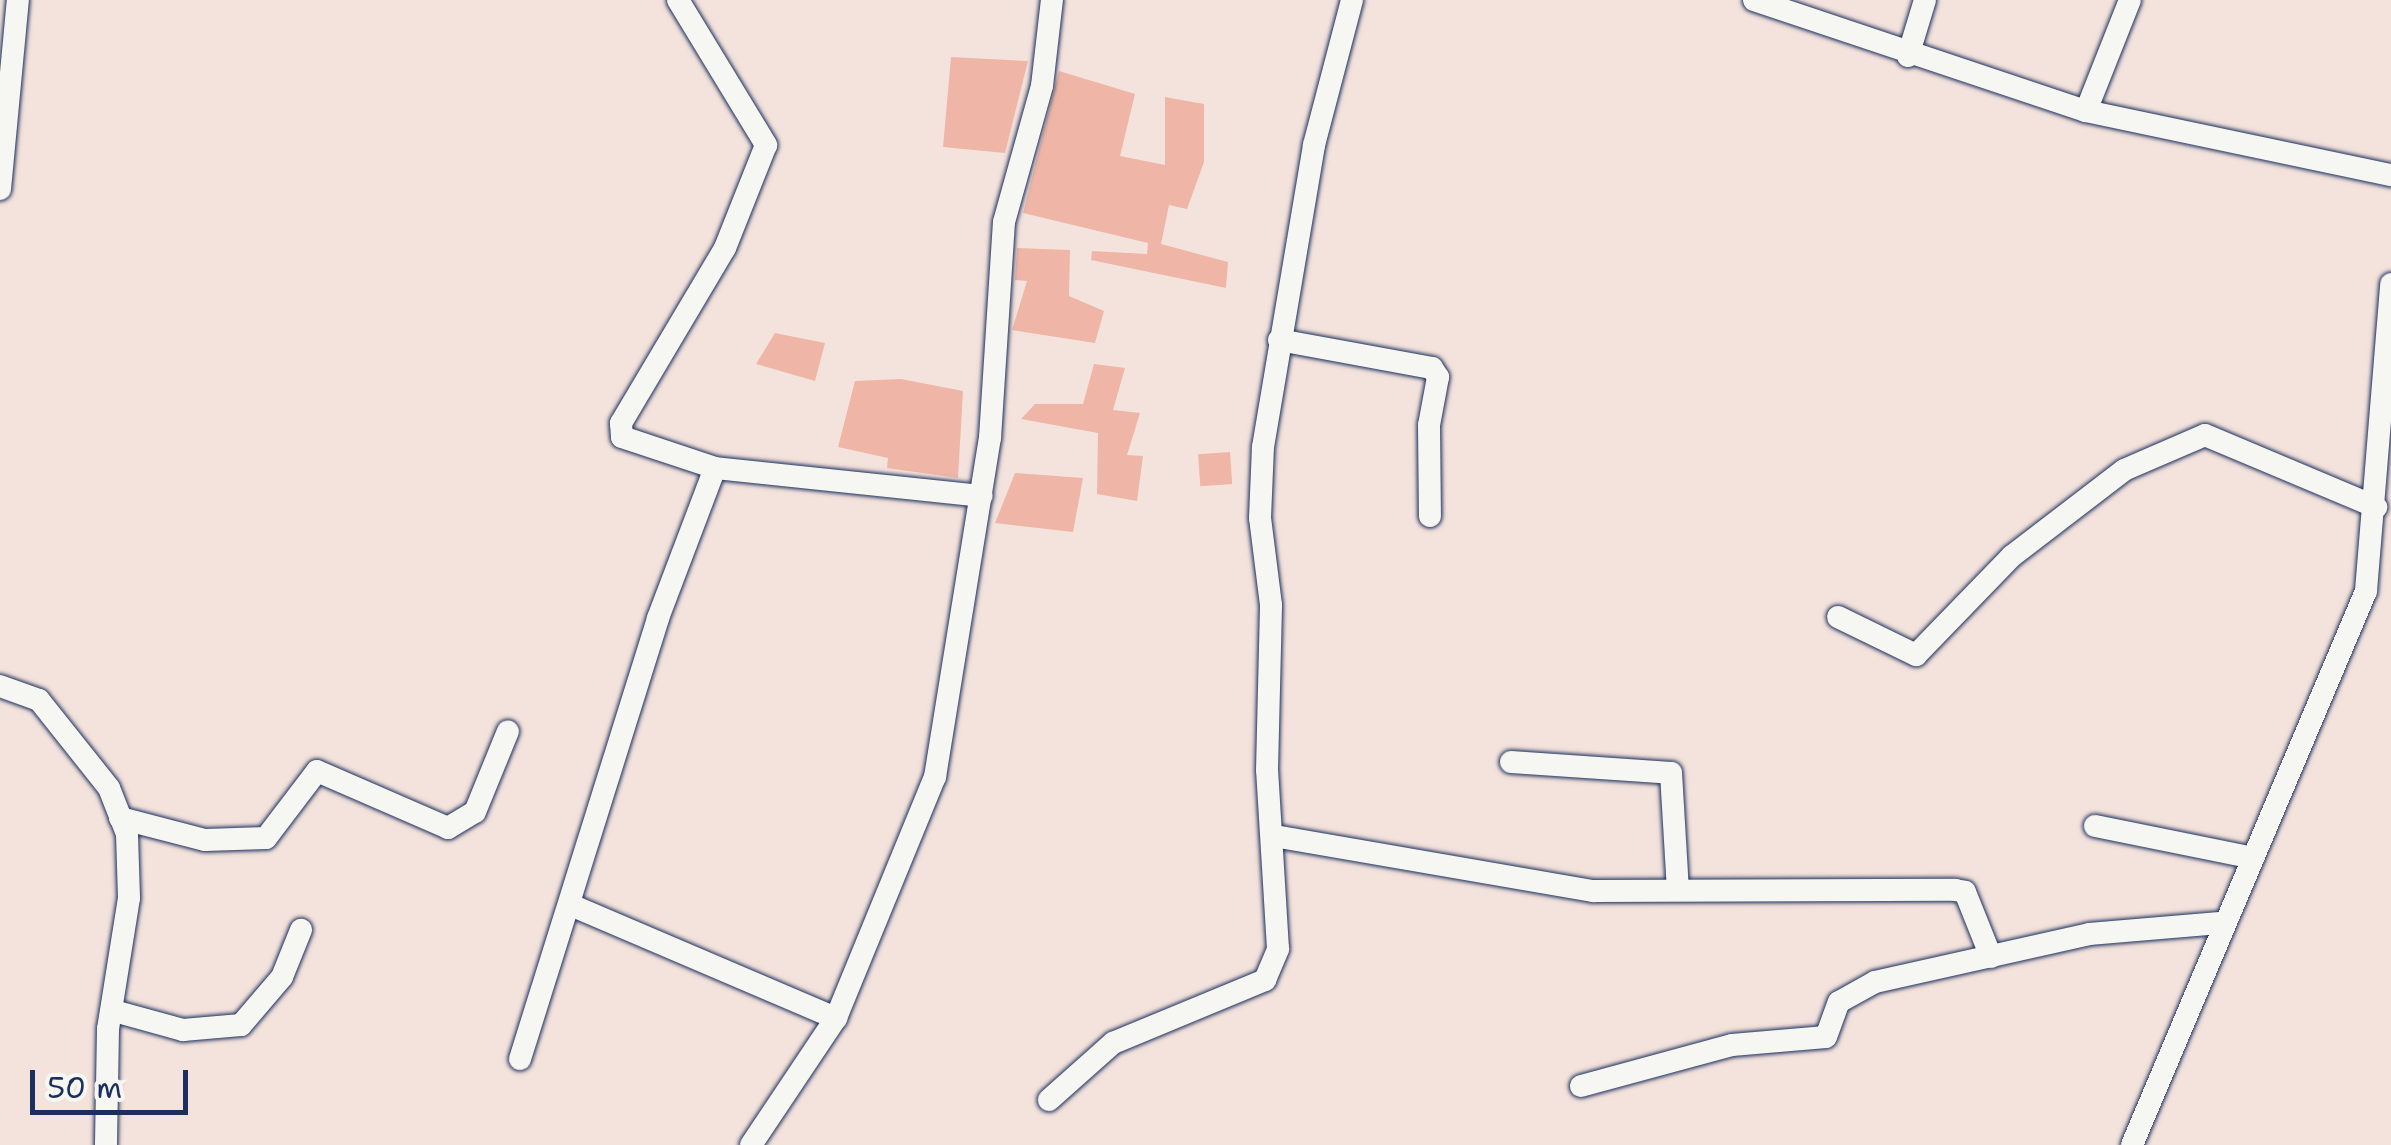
<!DOCTYPE html>
<style>
body{margin:0}
#map{position:relative;width:2391px;height:1145px;overflow:hidden;background:#f4e3dc;font-family:"Shantell Sans",sans-serif}
div>[style]{position:absolute}
.building>*{inset:0;background:#efb6a7;transform-origin:0 0}
.roads{filter:drop-shadow(0 0 2px #1b2f5e) drop-shadow(0 0 2px #1b2f5e)}
.minor>*{height:22px;margin:-11px;padding:0 11px;transform-origin:11px;border-radius:11px;background:#f6f6f2}
span{translate:-50% -50%;white-space:nowrap;text-align:center;line-height:1.15;-webkit-text-stroke:9px #f6f6f2;paint-order:stroke}
.scale{position:absolute;left:30px;top:1070px;width:158px;height:45px;box-sizing:border-box;border:5px solid #1b2f5e;border-top:0;padding-left:12px;font-size:30px;line-height:35px;white-space:nowrap;color:#1b2f5e;-webkit-text-stroke:8px #f6f6f2;paint-order:stroke}
</style>
<div id="map">
<div class="building">
<div style="clip-path:polygon(951px 57px,1028px 61px,1005px 153px,943px 147px)"></div>
<div style="clip-path:polygon(1059px 71px,1135px 94px,1120px 156px,1165px 165px,1165px 97px,1204px 104px,1204px 162px,1187px 209px,1169px 205px,1161px 244px,1228px 262px,1226px 288px,1091px 260px,1092px 251px,1147px 254px,1148px 243px,1023px 213px)"></div>
<div style="clip-path:polygon(1017px 248px,1070px 250px,1069px 296px,1104px 311px,1095px 343px,1012px 330px,1027px 281px,1015px 280px)"></div>
<div style="clip-path:polygon(775px 333px,825px 343px,815px 381px,756px 364px)"></div>
<div style="clip-path:polygon(1094px 364px,1125px 368px,1113px 410px,1140px 413px,1127px 455px,1143px 456px,1137px 501px,1097px 494px,1098px 433px,1021px 419px,1035px 404px,1083px 404px)"></div>
<div style="clip-path:polygon(901px 379px,963px 391px,958px 478px,887px 468px,888px 458px,838px 447px,855px 381px)"></div>
<div style="left:1230px;top:452px;width:32px;height:32px;rotate:86deg"></div>
<div style="clip-path:polygon(1015px 473px,1083px 478px,1073px 532px,995px 523px)"></div>
</div>
<div class="roads">
<div class="minor">
<div style="left:678px;top:0;width:170px;rotate:58.7deg"></div>
<div style="left:766px;top:145px;width:111px;rotate:111.7deg"></div>
<div style="left:725px;top:248px;width:204px;rotate:120.7deg"></div>
<div style="left:621px;top:423px;width:14px;rotate:86deg"></div>
<div style="left:622px;top:437px;width:98px;rotate:18.4deg"></div>
<div style="left:715px;top:468px;width:268px;rotate:6deg"></div>
<div style="left:1754px;top:0;width:350px;rotate:18.5deg"></div>
<div style="left:2086px;top:111px;width:312px;rotate:11.9deg"></div>
<div style="left:1908px;top:56px;width:59px;rotate:-73.1deg"></div>
<div style="left:2086px;top:111px;width:119px;rotate:-68.4deg"></div>
<div style="left:0;top:189px;width:190px;rotate:-84.6deg"></div>
<div style="left:1279px;top:340px;width:156px;rotate:10.4deg"></div>
<div style="left:1432px;top:368px;width:11px;rotate:56deg"></div>
<div style="left:1438px;top:377px;width:49px;rotate:100.6deg"></div>
<div style="left:1429px;top:425px;width:91px;rotate:89.4deg"></div>
<div style="left:1838px;top:617px;width:87px;rotate:26deg"></div>
<div style="left:1916px;top:655px;width:138px;rotate:-45.9deg"></div>
<div style="left:2012px;top:556px;width:141px;rotate:-37.5deg"></div>
<div style="left:2124px;top:470px;width:88px;rotate:-23.4deg"></div>
<div style="left:2205px;top:435px;width:186px;rotate:22.8deg"></div>
<div style="left:0;top:686px;width:41px;rotate:19.7deg"></div>
<div style="left:39px;top:700px;width:112px;rotate:51.5deg"></div>
<div style="left:109px;top:788px;width:49px;rotate:68.6deg"></div>
<div style="left:127px;top:834px;width:64px;rotate:88.2deg"></div>
<div style="left:129px;top:898px;width:133px;rotate:99.1deg"></div>
<div style="left:108px;top:1029px;width:116px;rotate:91deg"></div>
<div style="left:1511px;top:762px;width:160px;rotate:3.9deg"></div>
<div style="left:1671px;top:773px;width:117px;rotate:86.6deg"></div>
<div style="left:120px;top:818px;width:88px;rotate:14.5deg"></div>
<div style="left:205px;top:840px;width:61px;rotate:-1.9deg"></div>
<div style="left:266px;top:838px;width:84px;rotate:-52.7deg"></div>
<div style="left:317px;top:771px;width:143px;rotate:23.5deg"></div>
<div style="left:448px;top:828px;width:31px;rotate:-31deg"></div>
<div style="left:475px;top:812px;width:87px;rotate:-67.8deg"></div>
<div style="left:2095px;top:826px;width:161px;rotate:11.4deg"></div>
<div style="left:1274px;top:836px;width:324px;rotate:9.8deg"></div>
<div style="left:1593px;top:891px;width:362px;rotate:-0.2deg"></div>
<div style="left:1955px;top:890px;width:10px;rotate:11deg"></div>
<div style="left:1965px;top:892px;width:70px;rotate:68.2deg"></div>
<div style="left:573px;top:906px;width:286px;rotate:23.1deg"></div>
<div style="left:114px;top:1011px;width:72px;rotate:15.4deg"></div>
<div style="left:183px;top:1030px;width:58px;rotate:-4.9deg"></div>
<div style="left:241px;top:1025px;width:63px;rotate:-49.5deg"></div>
<div style="left:282px;top:977px;width:51px;rotate:-68deg"></div>
<div style="left:520px;top:1059px;width:462px;rotate:-72.6deg"></div>
<div style="left:658px;top:618px;width:160px;rotate:-69.2deg"></div>
<div style="left:1581px;top:1086px;width:156px;rotate:-15.2deg"></div>
<div style="left:1732px;top:1045px;width:94px;rotate:-4.9deg"></div>
<div style="left:1826px;top:1037px;width:37px;rotate:-70deg"></div>
<div style="left:1839px;top:1002px;width:41px;rotate:-29.1deg"></div>
<div style="left:1875px;top:982px;width:219px;rotate:-12.6deg"></div>
<div style="left:2089px;top:934px;width:131px;rotate:-4.8deg"></div>
<div style="left:1049px;top:1100px;width:86px;rotate:-41.7deg"></div>
<div style="left:1113px;top:1043px;width:165px;rotate:-22.5deg"></div>
<div style="left:1265px;top:980px;width:34px;rotate:-67deg"></div>
<div style="left:1278px;top:949px;width:179px;rotate:-93.5deg"></div>
<div style="left:1267px;top:770px;width:165px;rotate:-88.6deg"></div>
<div style="left:1271px;top:605px;width:88px;rotate:-97.2deg"></div>
<div style="left:1260px;top:518px;width:71px;rotate:-87.6deg"></div>
<div style="left:1263px;top:447px;width:306px;rotate:-80.4deg"></div>
<div style="left:1314px;top:145px;width:150px;rotate:-75.3deg"></div>
<div style="left:751px;top:1145px;width:153px;rotate:-56.2deg"></div>
<div style="left:836px;top:1018px;width:261px;rotate:-67.7deg"></div>
<div style="left:935px;top:777px;width:343px;rotate:-80.8deg"></div>
<div style="left:990px;top:438px;width:216px;rotate:-86.3deg"></div>
<div style="left:1004px;top:222px;width:141px;rotate:-74.4deg"></div>
<div style="left:1042px;top:86px;width:87px;rotate:-83.4deg"></div>
<div style="left:2132px;top:1145px;width:601px;rotate:-67.1deg"></div>
<div style="left:2366px;top:591px;width:308px;rotate:-85.3deg"></div>
</div>
</div>
<div class="scale">50 m</div>
</div>
